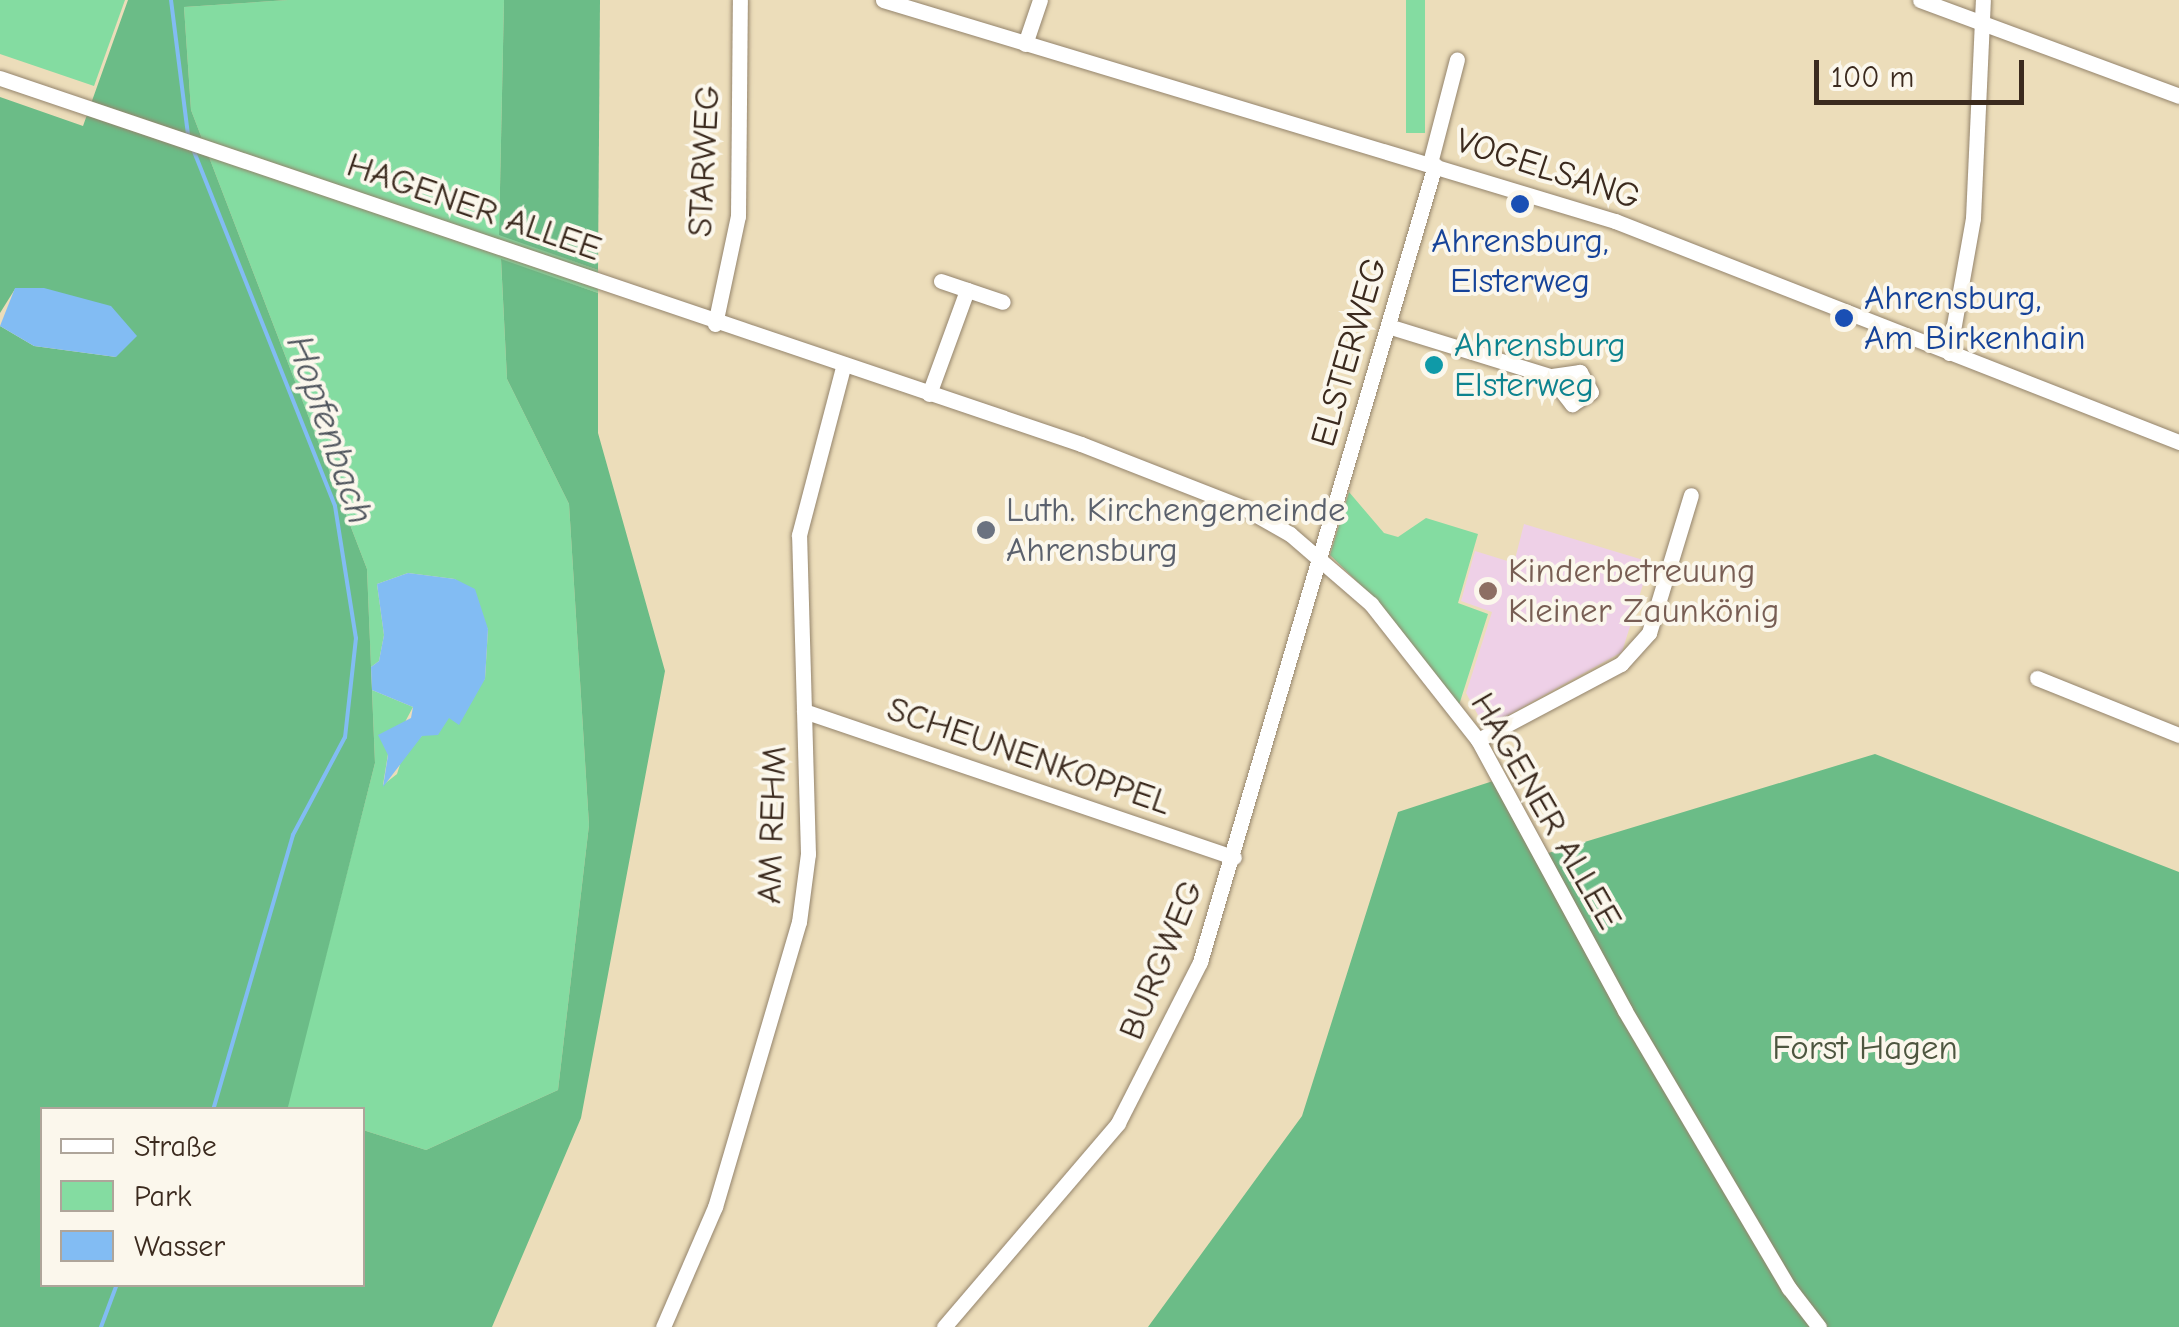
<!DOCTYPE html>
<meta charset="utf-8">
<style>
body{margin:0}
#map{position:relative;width:2179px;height:1327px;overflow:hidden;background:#ecddba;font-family:"Comic Neue",sans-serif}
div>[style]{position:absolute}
.built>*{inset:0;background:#eed0e7}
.green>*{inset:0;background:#84dca1;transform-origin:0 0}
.forest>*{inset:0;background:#6bbc87}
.water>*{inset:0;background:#82bcf3}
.stream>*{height:4px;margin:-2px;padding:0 2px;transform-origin:2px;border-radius:2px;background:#82bcf3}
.roads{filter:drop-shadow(0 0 2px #94846c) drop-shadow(0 0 2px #94846c)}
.minor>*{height:15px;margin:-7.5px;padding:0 7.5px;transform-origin:7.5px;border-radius:7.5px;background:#fff}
.dots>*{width:28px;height:28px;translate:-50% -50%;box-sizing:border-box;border:5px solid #fbf7ec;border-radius:50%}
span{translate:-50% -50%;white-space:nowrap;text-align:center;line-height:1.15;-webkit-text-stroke:8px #fbf7ec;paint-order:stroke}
.street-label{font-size:35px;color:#3b2a1e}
.transit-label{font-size:35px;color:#164399}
.left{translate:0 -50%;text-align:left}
.culture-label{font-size:35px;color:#0d838f}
.worship-label{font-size:35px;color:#5b616d}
.education-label{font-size:35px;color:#785e54}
.park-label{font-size:35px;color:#4d563f}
.water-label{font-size:38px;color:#50565e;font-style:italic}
.legend{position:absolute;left:40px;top:1107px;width:325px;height:180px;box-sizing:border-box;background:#fbf7ec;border:2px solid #aea59a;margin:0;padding:12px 18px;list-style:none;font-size:30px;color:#3b2a1e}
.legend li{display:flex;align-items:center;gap:20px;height:50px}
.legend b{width:50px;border:2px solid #aea59a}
.scale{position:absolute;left:1814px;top:60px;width:210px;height:45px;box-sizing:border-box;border:5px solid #3b2a1e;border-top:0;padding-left:12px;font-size:30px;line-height:35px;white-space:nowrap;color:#3b2a1e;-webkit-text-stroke:8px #fbf7ec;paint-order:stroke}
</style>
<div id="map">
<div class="built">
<div style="clip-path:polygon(1524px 524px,1650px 562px,1622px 652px,1485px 728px,1466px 693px,1492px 612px,1461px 601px,1475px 551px,1514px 563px)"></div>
</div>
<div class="green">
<div style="clip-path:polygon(0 0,125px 0,94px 86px,0 54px)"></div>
<div style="clip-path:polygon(288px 0,504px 0,499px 234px,598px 270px,598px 293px,501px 260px,507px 379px,569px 504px,589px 825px,558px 1090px,426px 1150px,363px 1130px,362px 1110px,287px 1107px,375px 763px,372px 690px,413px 707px,388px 754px,383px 785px,397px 774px,404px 752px,485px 679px,488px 629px,455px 579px,408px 573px,377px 584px,384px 635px,379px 661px,371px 667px,367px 569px,191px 110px,184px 7px)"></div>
<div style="left:1406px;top:0;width:19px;height:133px"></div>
<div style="clip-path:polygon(1349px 492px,1384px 533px,1398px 537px,1426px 518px,1478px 534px,1458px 603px,1488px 614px,1459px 705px,1382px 606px,1330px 555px)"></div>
</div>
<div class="forest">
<div style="clip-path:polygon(128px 0,288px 0,184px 7px,191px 110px,367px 569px,375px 763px,288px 1107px,295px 1109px,42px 1110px,42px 1284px,362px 1284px,363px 1130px,426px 1150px,558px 1090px,589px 825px,569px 504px,507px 379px,501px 259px,598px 293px,598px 433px,665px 671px,581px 1118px,492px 1327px,0 1327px,0 326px,34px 346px,116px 357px,15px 289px,0 313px,0 97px,83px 126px)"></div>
<div style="clip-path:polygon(504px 0,600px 0,598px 270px,499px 235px)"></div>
<div style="clip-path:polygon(1875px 754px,2179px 872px,2179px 1327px,1148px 1327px,1302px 1116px,1398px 812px,1493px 781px,1535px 857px)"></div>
</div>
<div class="water">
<div style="clip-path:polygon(15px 288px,44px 288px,111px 306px,137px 336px,116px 357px,34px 346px,0 326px)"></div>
<div style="clip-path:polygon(408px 573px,455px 579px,475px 589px,488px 629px,485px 679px,459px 725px,449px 718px,438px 735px,422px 736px,383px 787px,388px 755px,378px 735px,411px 718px,413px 707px,372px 690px,371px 667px,379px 661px,384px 635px,377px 584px)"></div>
</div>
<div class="stream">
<div style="left:171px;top:0;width:136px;rotate:82.8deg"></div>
<div style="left:193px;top:149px;width:384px;rotate:68.3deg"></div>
<div style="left:335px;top:506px;width:134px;rotate:81deg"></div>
<div style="left:356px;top:638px;width:100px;rotate:96.3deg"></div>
<div style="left:345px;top:737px;width:111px;rotate:118deg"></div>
<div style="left:293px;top:835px;width:286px;rotate:106.2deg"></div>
<div style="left:101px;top:1327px;width:46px;rotate:-69.6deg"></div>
</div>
<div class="roads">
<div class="minor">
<div style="left:883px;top:0;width:765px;rotate:16.8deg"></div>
<div style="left:1615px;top:221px;width:606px;rotate:21.4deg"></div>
<div style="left:1920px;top:0;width:276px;rotate:20.3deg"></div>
<div style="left:1025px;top:44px;width:46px;rotate:-71.2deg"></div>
<div style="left:0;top:78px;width:1141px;rotate:18.7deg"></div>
<div style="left:1081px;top:444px;width:175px;rotate:21.4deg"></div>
<div style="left:1244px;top:508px;width:53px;rotate:29.5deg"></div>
<div style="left:1290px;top:534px;width:107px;rotate:40.8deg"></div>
<div style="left:1371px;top:604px;width:173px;rotate:51.8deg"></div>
<div style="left:1478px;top:740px;width:308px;rotate:61.5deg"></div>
<div style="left:1625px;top:1011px;width:322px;rotate:59.4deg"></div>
<div style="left:1789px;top:1288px;width:49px;rotate:52.4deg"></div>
<div style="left:1430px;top:163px;width:107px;rotate:-75.4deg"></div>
<div style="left:941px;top:281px;width:65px;rotate:18.7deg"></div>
<div style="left:715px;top:324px;width:110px;rotate:-78deg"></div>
<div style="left:738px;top:216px;width:216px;rotate:-89.5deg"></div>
<div style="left:1388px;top:326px;width:170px;rotate:17.2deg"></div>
<div style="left:1550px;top:376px;width:36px;rotate:52deg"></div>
<div style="left:1572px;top:404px;width:22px;rotate:-32deg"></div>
<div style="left:1591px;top:392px;width:23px;rotate:-119deg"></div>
<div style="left:1580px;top:372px;width:30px;rotate:172deg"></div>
<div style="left:1949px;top:353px;width:137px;rotate:-79.9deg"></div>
<div style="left:1973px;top:218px;width:218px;rotate:-87.4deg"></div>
<div style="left:929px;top:394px;width:111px;rotate:-69.9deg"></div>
<div style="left:2037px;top:678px;width:153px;rotate:21.9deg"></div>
<div style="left:804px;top:711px;width:454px;rotate:18.8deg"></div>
<div style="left:1478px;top:740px;width:162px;rotate:-28deg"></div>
<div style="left:1621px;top:664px;width:42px;rotate:-47.9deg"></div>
<div style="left:1649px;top:633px;width:144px;rotate:-73.1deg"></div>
<div style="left:663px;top:1327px;width:131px;rotate:-66.6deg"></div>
<div style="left:715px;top:1207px;width:297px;rotate:-73.6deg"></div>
<div style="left:799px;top:922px;width:69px;rotate:-82.5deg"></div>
<div style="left:808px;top:854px;width:319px;rotate:-91.6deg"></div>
<div style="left:799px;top:535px;width:174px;rotate:-75.3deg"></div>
<div style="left:944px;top:1327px;width:268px;rotate:-49.5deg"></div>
<div style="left:1118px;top:1123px;width:181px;rotate:-63deg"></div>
<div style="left:1200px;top:962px;width:831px;rotate:-73.57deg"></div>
</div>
</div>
<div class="dots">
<div style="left:1520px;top:204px;background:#1a4fb4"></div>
<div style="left:1844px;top:318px;background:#1a4fb4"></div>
<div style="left:1434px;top:365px;background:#0f9aa8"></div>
<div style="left:986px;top:530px;background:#6b7280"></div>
<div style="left:1488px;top:591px;background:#8d6e63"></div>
</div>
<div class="street-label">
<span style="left:704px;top:161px;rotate:-87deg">STARWEG</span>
<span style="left:1548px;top:169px;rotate:18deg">VOGELSANG</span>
<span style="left:474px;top:207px;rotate:19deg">HAGENER ALLEE</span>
<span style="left:1349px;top:352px;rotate:-74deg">ELSTERWEG</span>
<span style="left:1029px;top:756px;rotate:19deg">SCHEUNENKOPPEL</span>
<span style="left:1546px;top:811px;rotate:60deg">HAGENER ALLEE</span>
<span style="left:772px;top:825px;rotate:-88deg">AM REHM</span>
<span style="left:1161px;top:960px;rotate:-68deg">BURGWEG</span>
</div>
<div class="transit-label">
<span style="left:1520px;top:261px">Ahrensburg,<br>Elsterweg</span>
<span class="left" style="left:1864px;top:318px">Ahrensburg,<br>Am Birkenhain</span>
</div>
<div class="culture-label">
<span class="left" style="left:1454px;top:365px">Ahrensburg<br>Elsterweg</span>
</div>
<div class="worship-label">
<span class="left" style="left:1006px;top:530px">Luth. Kirchengemeinde<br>Ahrensburg</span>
</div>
<div class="education-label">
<span class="left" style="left:1508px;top:591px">Kinderbetreuung<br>Kleiner Zaunkönig</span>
</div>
<div class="park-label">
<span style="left:1865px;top:1048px">Forst Hagen</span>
</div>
<div class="water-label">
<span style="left:329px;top:430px;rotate:71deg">Hopfenbach</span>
</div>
<ul class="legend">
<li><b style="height:12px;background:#fff"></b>Straße</li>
<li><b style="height:28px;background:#84dca1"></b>Park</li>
<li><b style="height:28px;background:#82bcf3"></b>Wasser</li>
</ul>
<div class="scale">100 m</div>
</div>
